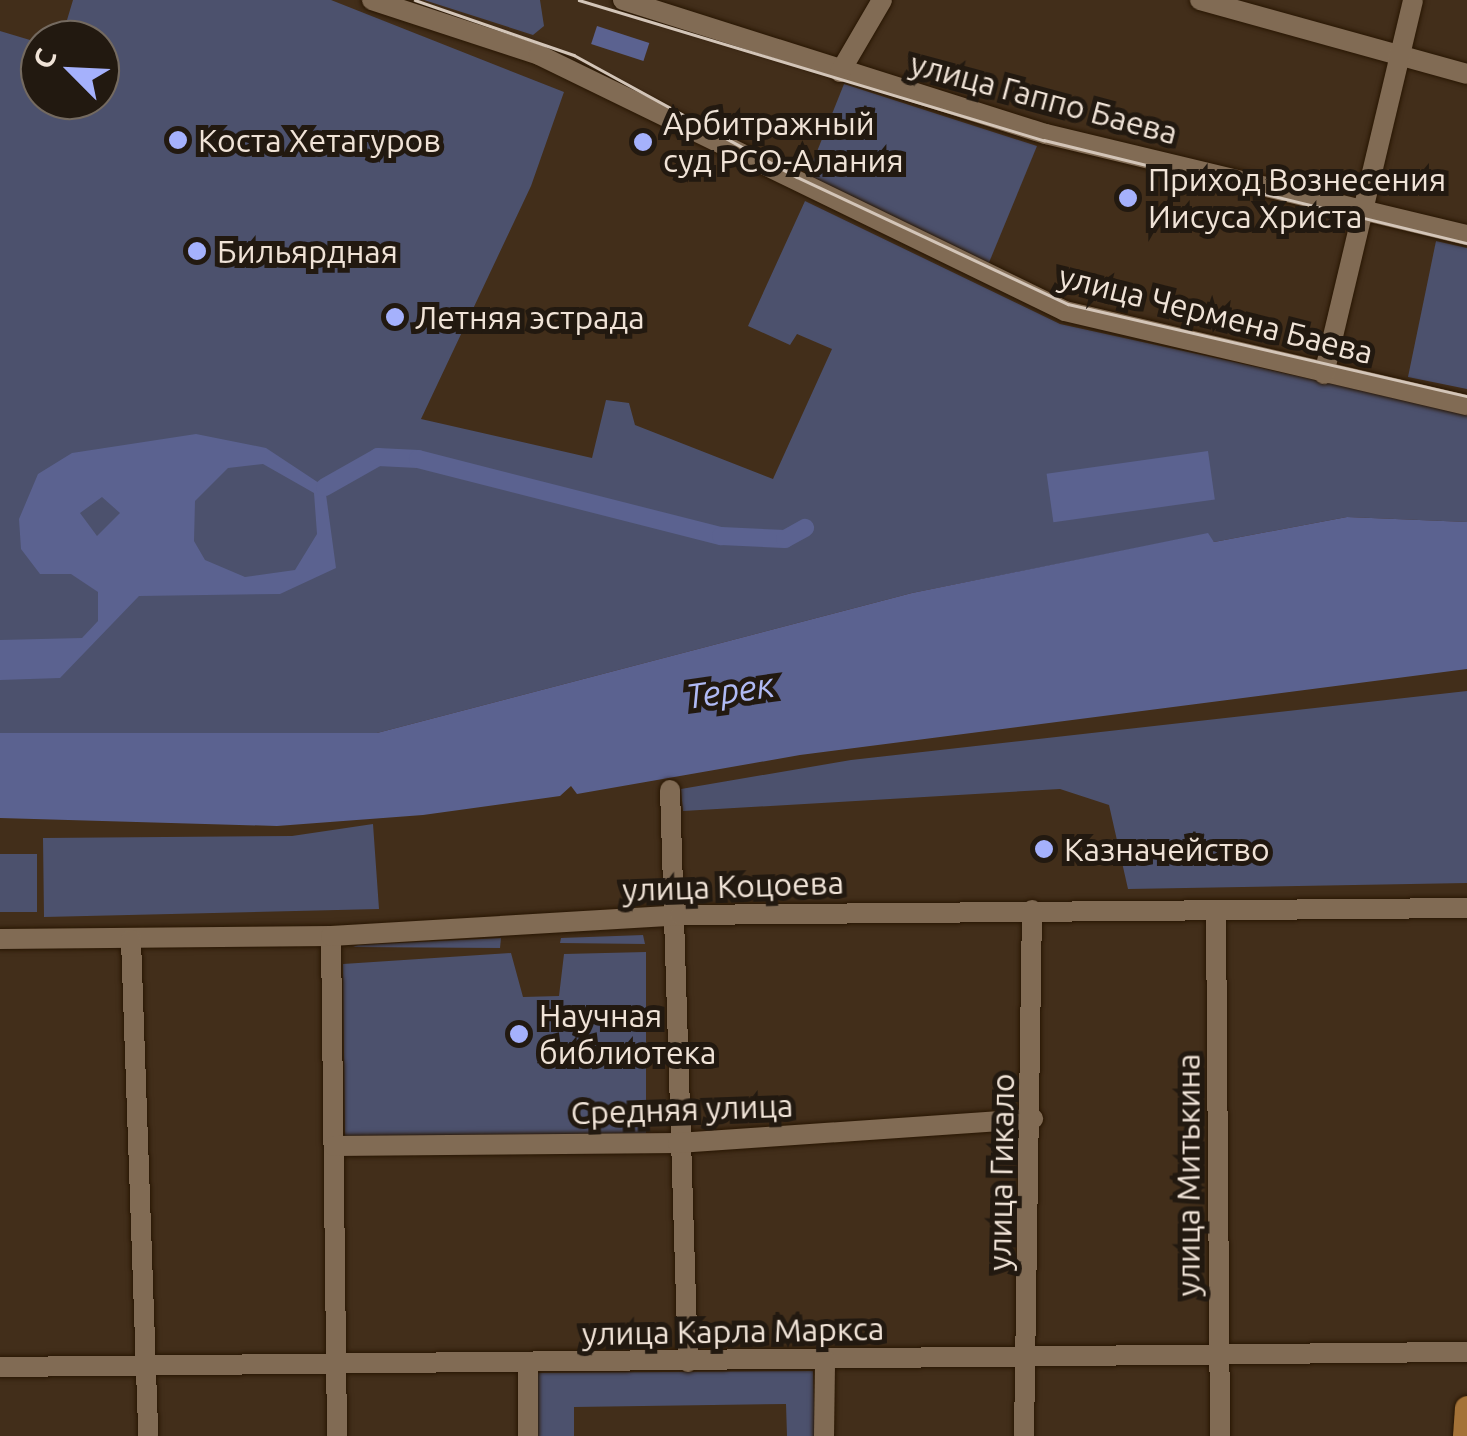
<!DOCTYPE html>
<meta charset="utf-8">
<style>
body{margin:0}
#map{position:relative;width:1467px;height:1436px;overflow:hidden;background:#422e1a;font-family:Ubuntu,sans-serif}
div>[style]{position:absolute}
.green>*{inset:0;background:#4c516d;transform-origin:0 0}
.water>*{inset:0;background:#5b6290;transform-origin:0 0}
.canal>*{height:18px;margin:-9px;padding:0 9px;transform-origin:9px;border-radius:9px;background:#5b6290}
.roads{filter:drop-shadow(0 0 2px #281603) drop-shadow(0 0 2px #281603)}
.minor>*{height:20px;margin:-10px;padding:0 10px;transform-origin:10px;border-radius:10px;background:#816b54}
.major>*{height:25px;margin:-12.5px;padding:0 12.5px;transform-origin:12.5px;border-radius:12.5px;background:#a47237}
.tram>*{height:2.5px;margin:-1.25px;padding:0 1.25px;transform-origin:1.25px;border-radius:1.25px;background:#d3c5b8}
.dots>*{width:28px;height:28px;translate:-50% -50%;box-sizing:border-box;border:5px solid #221910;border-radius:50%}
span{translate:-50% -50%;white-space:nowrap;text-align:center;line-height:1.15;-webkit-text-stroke:10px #221910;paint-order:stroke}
.street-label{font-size:32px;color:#f0e3d7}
.poi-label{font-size:32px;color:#f0e3d7}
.left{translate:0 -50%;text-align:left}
.water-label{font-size:35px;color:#b0baf4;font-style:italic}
.north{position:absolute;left:20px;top:20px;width:100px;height:100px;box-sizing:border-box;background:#221910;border:2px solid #746a60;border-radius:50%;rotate:294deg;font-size:28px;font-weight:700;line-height:40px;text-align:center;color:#f0e3d7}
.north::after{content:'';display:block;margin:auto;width:35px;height:45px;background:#a5b1fc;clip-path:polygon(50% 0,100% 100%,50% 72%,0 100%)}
</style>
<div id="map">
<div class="green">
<div style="clip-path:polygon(73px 0,331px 0,564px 92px,531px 186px,421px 419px,592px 458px,606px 400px,629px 403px,635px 425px,773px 479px,832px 349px,797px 334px,790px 345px,748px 326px,805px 201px,1060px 324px,1467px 413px,1467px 522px,1347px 517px,1214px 542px,1207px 534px,912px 593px,377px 733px,0 733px,0 31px,40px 43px,40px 100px,100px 100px,100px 40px,61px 40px)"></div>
<div style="clip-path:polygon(424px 0,540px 0,544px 26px,533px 35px)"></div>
<div style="clip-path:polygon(844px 84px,1037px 146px,988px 265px,806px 179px)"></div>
<div style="clip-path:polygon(1436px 241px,1467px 248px,1467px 389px,1408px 377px)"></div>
<div style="clip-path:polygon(1467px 691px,1467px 883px,1128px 889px,1109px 805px,1060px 789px,683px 811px,681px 789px,851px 760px)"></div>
<div style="clip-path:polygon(373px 824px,379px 909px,44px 917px,43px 838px,292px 836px)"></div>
<div style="left:0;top:854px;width:37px;height:58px"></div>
<div style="clip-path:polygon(643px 935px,645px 944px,560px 943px,561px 938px)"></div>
<div style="clip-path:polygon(501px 938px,500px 948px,353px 947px,358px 945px)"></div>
<div style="clip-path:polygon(646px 952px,646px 1134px,345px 1137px,343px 964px,511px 953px,523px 997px,559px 996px,564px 954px)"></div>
<div style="clip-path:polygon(813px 1371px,815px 1436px,787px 1436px,786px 1404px,574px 1407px,574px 1436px,537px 1436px,536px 1373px)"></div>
</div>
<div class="water">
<div style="left:597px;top:26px;width:55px;height:19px;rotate:18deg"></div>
<div style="clip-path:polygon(evenodd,196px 434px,266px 448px,325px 487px,336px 568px,280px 594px,139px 596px,60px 678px,0 680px,0 640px,82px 638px,98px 621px,98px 592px,71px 574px,40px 574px,21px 549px,19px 519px,38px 474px,72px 453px,196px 434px,263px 464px,314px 493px,317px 534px,295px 570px,245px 577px,205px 560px,194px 541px,195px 501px,228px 468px,263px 464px,196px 434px,102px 497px,120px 513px,97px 536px,80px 513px,102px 497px)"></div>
<div style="left:1208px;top:451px;width:49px;height:163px;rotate:82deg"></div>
<div style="clip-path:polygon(1347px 517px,1467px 522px,1467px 669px,800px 755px,577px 794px,571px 786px,560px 796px,423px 815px,277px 826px,0 818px,0 733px,377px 733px,912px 593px,1208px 533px,1214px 542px)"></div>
</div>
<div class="canal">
<div style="left:325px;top:487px;width:61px;rotate:-29.5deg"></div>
<div style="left:378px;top:457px;width:40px;rotate:2.9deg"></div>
<div style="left:418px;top:459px;width:313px;rotate:14.3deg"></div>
<div style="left:721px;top:536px;width:64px;rotate:2.7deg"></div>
<div style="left:785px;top:539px;width:23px;rotate:-29deg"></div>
</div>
<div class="roads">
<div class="minor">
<div style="left:372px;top:0;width:176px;rotate:18.2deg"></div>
<div style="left:539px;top:55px;width:585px;rotate:25.95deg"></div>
<div style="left:1065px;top:311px;width:413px;rotate:13.2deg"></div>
<div style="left:623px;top:0;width:444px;rotate:17.6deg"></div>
<div style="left:1046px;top:134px;width:433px;rotate:13.5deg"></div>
<div style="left:1200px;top:0;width:277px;rotate:15.5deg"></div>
<div style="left:840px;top:72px;width:83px;rotate:-59.7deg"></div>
<div style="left:1324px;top:374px;width:384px;rotate:-76.6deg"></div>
<div style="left:670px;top:790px;width:572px;rotate:88.2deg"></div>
<div style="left:1216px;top:914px;width:522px;rotate:89.56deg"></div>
<div style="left:331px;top:936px;width:500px;rotate:89.31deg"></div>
<div style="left:0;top:939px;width:331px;rotate:-0.5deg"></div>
<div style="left:331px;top:936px;width:350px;rotate:-3.4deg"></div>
<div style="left:680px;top:915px;width:787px;rotate:-0.51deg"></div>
<div style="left:131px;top:940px;width:496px;rotate:88deg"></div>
<div style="left:334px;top:1146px;width:344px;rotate:-0.5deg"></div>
<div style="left:678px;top:1143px;width:356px;rotate:-3.9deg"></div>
<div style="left:0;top:1367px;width:1467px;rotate:-0.59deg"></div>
<div style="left:528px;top:1436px;width:70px;rotate:-90deg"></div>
<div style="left:824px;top:1436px;width:76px;rotate:-89.2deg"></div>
<div style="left:1024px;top:1436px;width:526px;rotate:-89.13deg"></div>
</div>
<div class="major">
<div style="left:1465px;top:1436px;width:28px;rotate:-86deg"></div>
</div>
</div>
<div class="tram">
<div style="left:415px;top:0;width:168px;rotate:19.1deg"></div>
<div style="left:574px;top:55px;width:254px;rotate:28.7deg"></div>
<div style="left:797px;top:177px;width:299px;rotate:25.1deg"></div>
<div style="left:1068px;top:304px;width:409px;rotate:13deg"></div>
<div style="left:579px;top:0;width:486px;rotate:16.8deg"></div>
<div style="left:1044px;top:140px;width:435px;rotate:13.7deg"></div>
</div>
<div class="dots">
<div style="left:178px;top:140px;background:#a5b1fc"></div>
<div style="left:643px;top:142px;background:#a5b1fc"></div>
<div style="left:1128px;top:198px;background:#a5b1fc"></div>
<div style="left:197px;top:251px;background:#a5b1fc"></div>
<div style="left:395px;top:317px;background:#a5b1fc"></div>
<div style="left:1044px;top:849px;background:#a5b1fc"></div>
<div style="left:519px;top:1034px;background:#a5b1fc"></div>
</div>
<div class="street-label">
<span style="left:1044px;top:98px;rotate:15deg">улица Гаппо Баева</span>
<span style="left:1216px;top:314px;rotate:14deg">улица Чермена Баева</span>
<span style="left:733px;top:886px;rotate:-2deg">улица Коцоева</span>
<span style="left:682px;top:1109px;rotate:-2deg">Средняя улица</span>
<span style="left:1001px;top:1172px;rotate:-89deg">улица Гикало</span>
<span style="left:1188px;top:1175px;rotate:-90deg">улица Митькина</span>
<span style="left:733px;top:1331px;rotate:-1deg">улица Карла Маркса</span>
</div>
<div class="poi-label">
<span class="left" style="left:663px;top:142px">Арбитражный<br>суд РСО-Алания</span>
<span class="left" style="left:198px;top:140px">Коста Хетагуров</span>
<span class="left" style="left:1148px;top:198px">Приход Вознесения<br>Иисуса Христа</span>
<span class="left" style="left:217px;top:251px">Бильярдная</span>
<span class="left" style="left:415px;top:317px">Летняя эстрада</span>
<span class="left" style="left:1064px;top:849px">Казначейство</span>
<span class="left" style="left:539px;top:1034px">Научная<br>библиотека</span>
</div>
<div class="water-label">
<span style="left:730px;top:690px;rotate:-8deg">Терек</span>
</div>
<div class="north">С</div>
</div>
